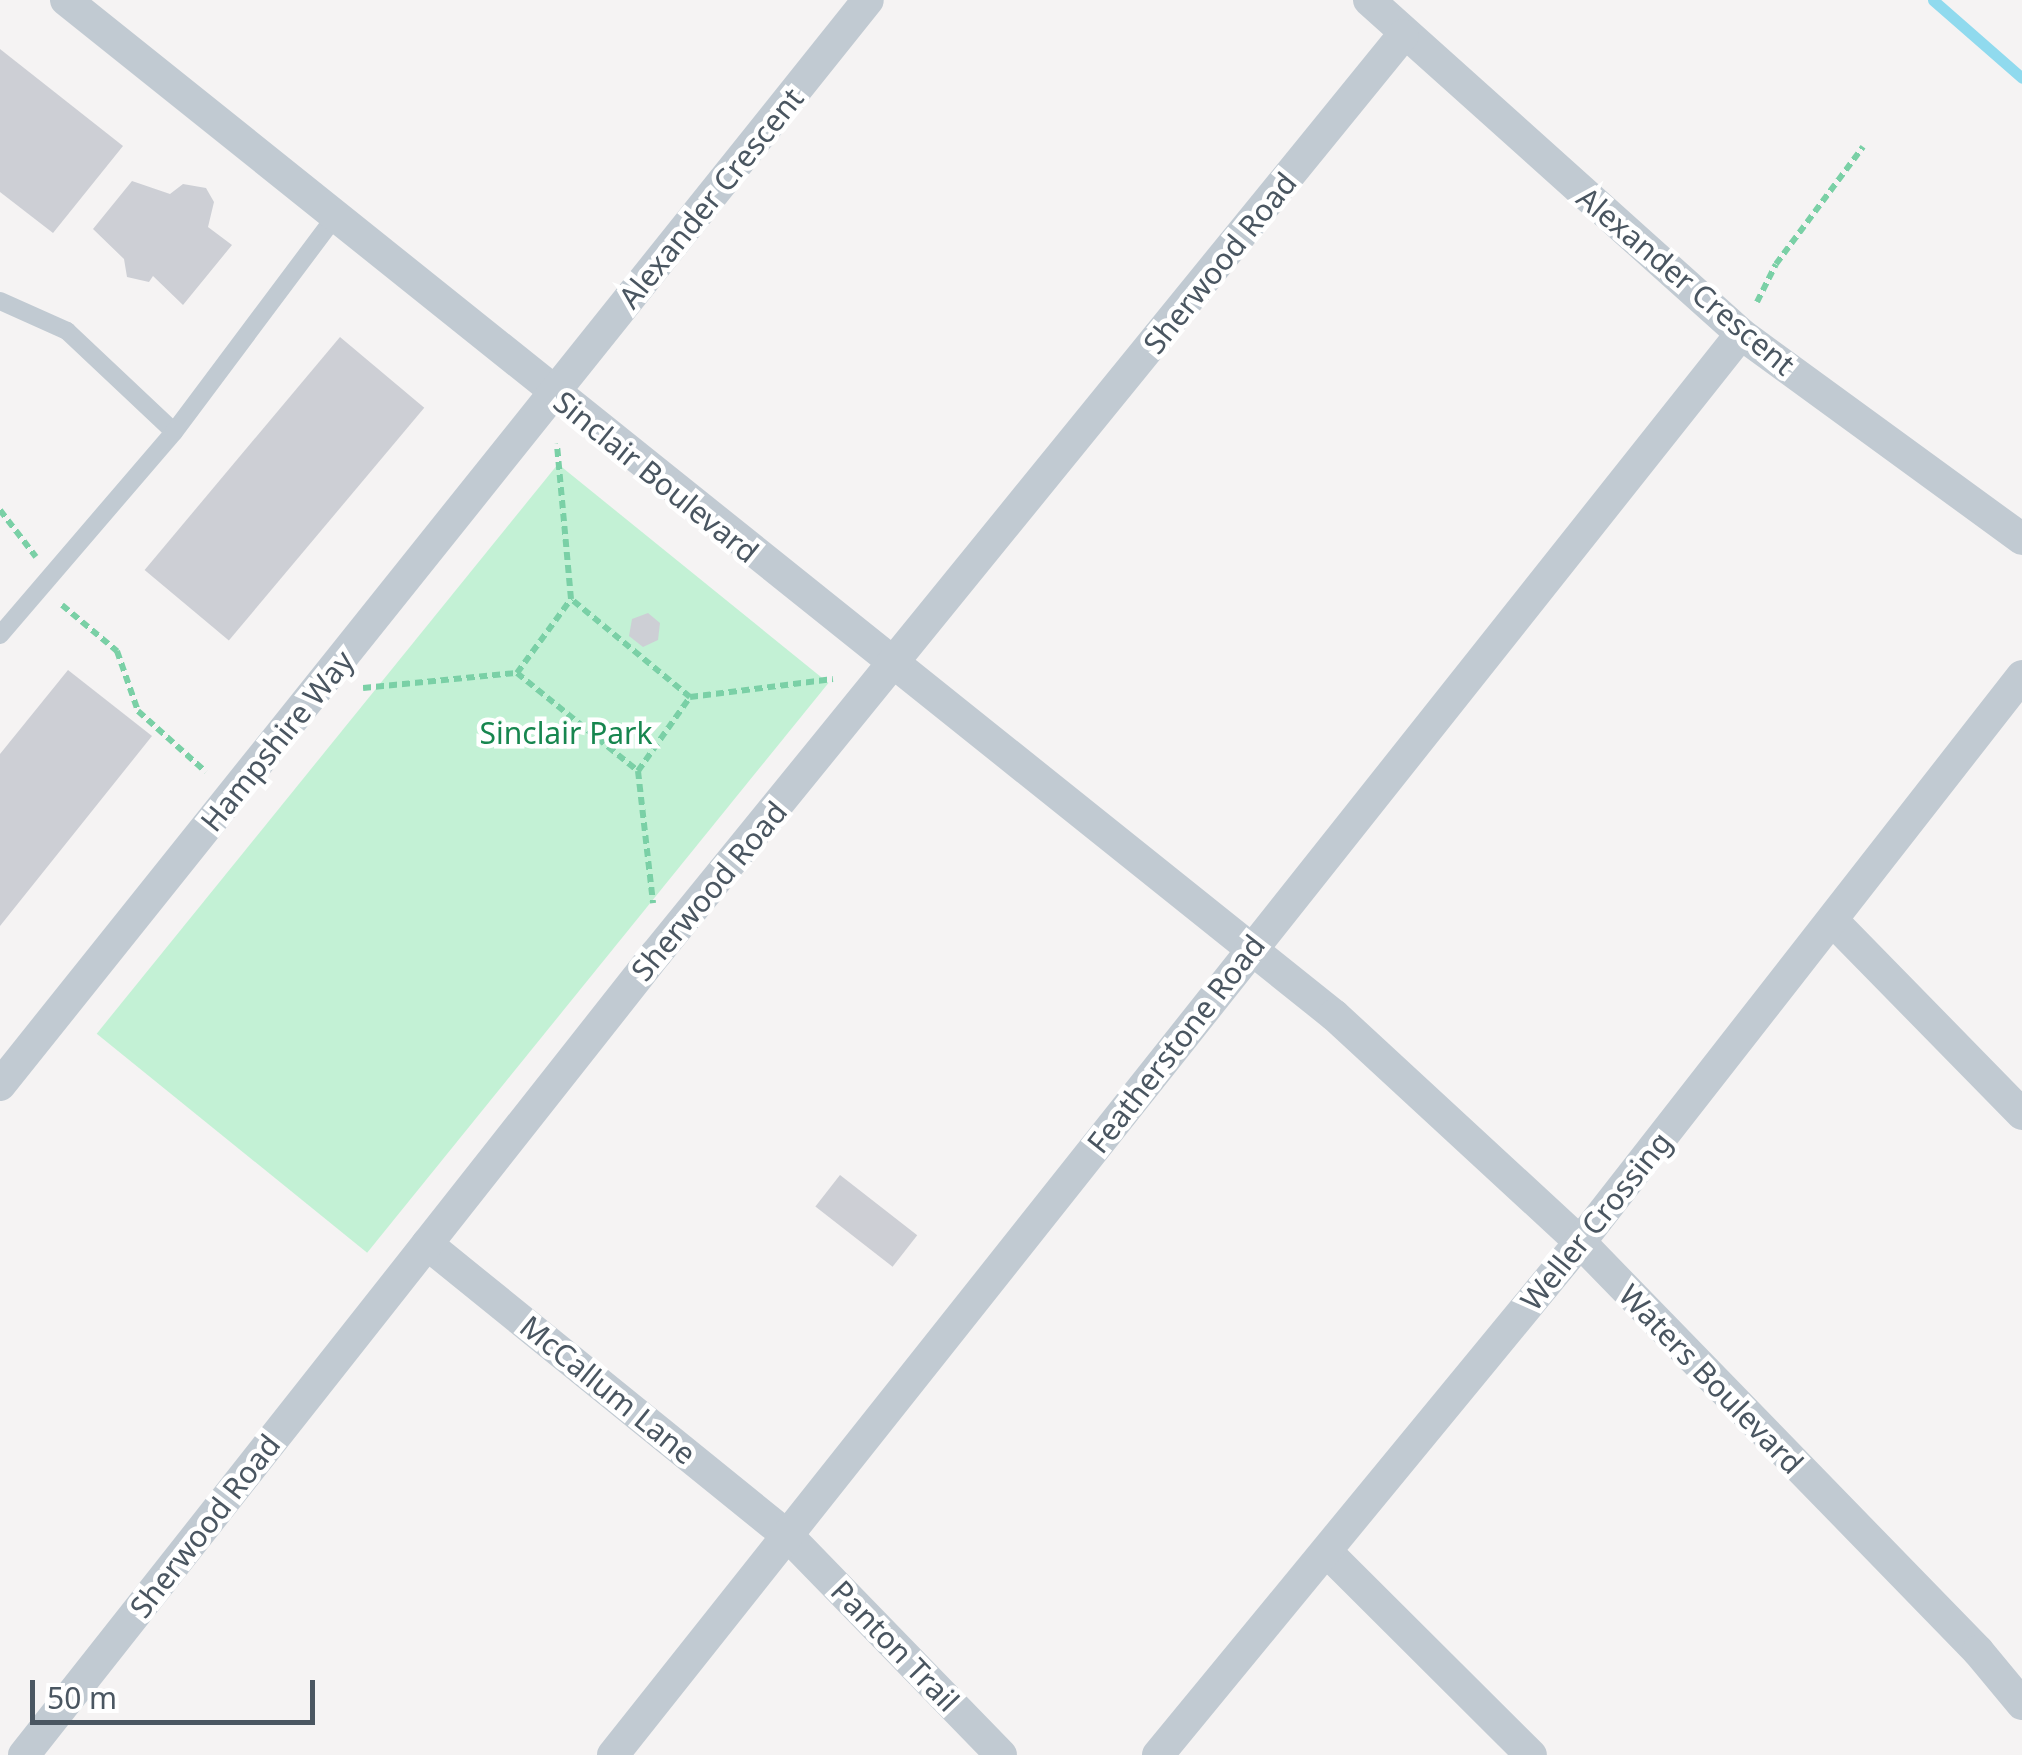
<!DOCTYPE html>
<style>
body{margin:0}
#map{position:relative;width:2022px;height:1755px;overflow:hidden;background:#f5f3f3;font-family:"Noto Sans",sans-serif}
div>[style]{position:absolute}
.green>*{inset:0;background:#c3f1d5;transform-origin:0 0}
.stream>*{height:11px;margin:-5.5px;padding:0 5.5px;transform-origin:5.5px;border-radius:5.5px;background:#90daee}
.building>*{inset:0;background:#cdcfd5;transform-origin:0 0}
.path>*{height:6px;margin-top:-3px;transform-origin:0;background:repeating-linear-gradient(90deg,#7ad0a6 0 8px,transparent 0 13px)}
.lane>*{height:18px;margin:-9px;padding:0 9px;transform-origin:9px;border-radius:9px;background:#c1cad2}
.street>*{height:32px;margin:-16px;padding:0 16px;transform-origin:16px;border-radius:16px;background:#c1cad2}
span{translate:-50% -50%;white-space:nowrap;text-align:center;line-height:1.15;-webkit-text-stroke:9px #fff;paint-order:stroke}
.street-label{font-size:30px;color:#4a5661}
.park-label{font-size:30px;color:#17864f}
.scale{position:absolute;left:30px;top:1680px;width:285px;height:45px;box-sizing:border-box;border:5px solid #4a5661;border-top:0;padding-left:12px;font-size:30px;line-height:35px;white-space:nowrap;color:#4a5661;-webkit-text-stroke:8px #fff;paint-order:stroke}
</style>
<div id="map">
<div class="green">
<div style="left:558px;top:464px;width:348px;height:733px;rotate:39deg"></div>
</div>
<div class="stream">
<div style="left:1933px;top:0;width:118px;rotate:41.2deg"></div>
</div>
<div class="building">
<div style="clip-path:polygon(0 49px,123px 146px,53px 233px,0 192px)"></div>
<div style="clip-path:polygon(132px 181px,170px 194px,183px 184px,206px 188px,214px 202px,208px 227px,232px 245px,183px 305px,153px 276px,149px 282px,127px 277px,124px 259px,93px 229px)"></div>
<div style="left:340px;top:337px;width:110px;height:304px;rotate:40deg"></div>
<div style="clip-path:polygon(648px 613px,660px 623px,658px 640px,643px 647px,629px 636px,632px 619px)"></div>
<div style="clip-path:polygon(68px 670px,152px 736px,0 926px,0 754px)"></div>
<div style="left:840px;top:1175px;width:98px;height:40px;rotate:38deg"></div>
</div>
<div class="path">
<div style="left:1757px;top:302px;width:42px;rotate:-63.4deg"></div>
<div style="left:1776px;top:264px;width:146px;rotate:-53.4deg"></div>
<div style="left:0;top:510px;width:59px;rotate:52.5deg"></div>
<div style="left:62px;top:605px;width:72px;rotate:39.9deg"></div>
<div style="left:117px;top:651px;width:64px;rotate:70.7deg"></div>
<div style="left:138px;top:711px;width:91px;rotate:41.9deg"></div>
<div style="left:517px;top:673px;width:156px;rotate:39deg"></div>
<div style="left:638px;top:771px;width:90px;rotate:-54.9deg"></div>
<div style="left:690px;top:697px;width:154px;rotate:-140.5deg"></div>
<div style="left:363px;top:688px;width:155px;rotate:-5.6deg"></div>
<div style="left:517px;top:673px;width:92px;rotate:-53.9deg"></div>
<div style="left:571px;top:599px;width:156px;rotate:-95.2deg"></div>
<div style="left:690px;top:697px;width:144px;rotate:-7.2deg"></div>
<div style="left:638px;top:771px;width:133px;rotate:83.5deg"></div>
</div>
<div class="lane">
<div style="left:0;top:301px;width:73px;rotate:24.1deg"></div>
<div style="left:67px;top:331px;width:147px;rotate:43.3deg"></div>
<div style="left:0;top:635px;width:267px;rotate:-49.4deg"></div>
<div style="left:174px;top:432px;width:274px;rotate:-53.2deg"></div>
</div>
<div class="street">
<div style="left:66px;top:0;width:1624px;rotate:38.68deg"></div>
<div style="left:1334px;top:1015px;width:335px;rotate:42.7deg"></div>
<div style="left:1580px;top:1242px;width:571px;rotate:45.78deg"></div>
<div style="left:1978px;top:1651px;width:69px;rotate:50.3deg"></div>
<div style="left:1369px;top:0;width:500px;rotate:41.9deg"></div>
<div style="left:1741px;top:334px;width:348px;rotate:36.1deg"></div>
<div style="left:1833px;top:921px;width:270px;rotate:45.6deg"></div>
<div style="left:0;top:1085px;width:1389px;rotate:-51.34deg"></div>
<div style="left:427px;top:1244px;width:466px;rotate:39deg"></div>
<div style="left:789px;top:1537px;width:304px;rotate:45.8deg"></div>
<div style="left:1329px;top:1554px;width:285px;rotate:44.9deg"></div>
<div style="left:24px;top:1755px;width:1020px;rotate:-51.73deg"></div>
<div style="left:656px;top:954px;width:1184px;rotate:-50.89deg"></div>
<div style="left:613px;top:1755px;width:1814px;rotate:-51.56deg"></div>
<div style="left:1158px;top:1755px;width:664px;rotate:-50.56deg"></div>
<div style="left:1580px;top:1242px;width:718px;rotate:-52.01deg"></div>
</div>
<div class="street-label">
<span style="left:711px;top:198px;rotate:-51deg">Alexander Crescent</span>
<span style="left:1220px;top:263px;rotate:-51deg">Sherwood Road</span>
<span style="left:1686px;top:281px;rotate:40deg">Alexander Crescent</span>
<span style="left:656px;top:477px;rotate:39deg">Sinclair Boulevard</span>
<span style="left:277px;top:741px;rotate:-51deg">Hampshire Way</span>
<span style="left:709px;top:891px;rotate:-50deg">Sherwood Road</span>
<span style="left:1176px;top:1044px;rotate:-52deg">Featherstone Road</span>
<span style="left:1596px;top:1221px;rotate:-51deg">Weller Crossing</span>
<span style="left:1711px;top:1379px;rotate:46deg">Waters Boulevard</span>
<span style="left:608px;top:1390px;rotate:39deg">McCallum Lane</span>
<span style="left:205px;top:1526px;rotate:-52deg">Sherwood Road</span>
<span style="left:895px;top:1646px;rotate:46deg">Panton Trail</span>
</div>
<div class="park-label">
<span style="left:566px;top:733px">Sinclair Park</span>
</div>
<div class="scale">50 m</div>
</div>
